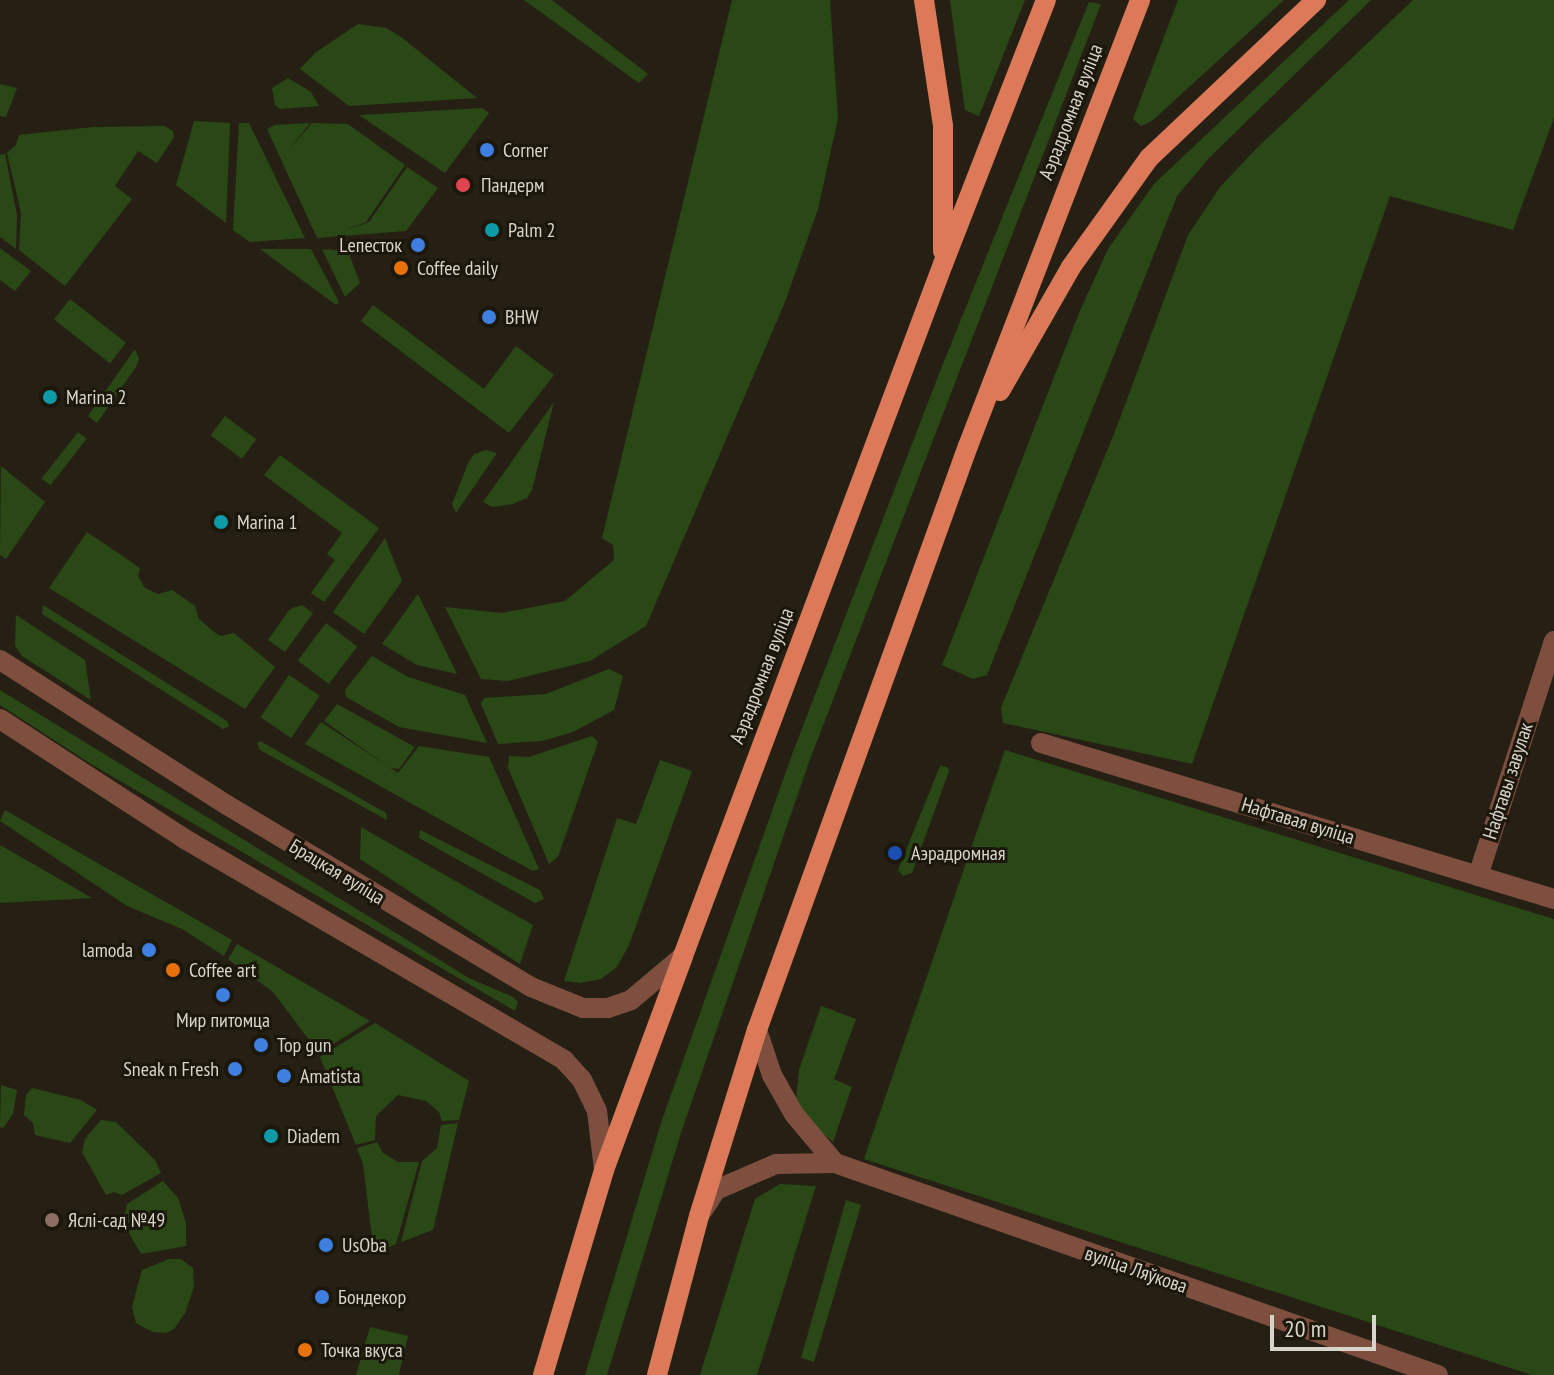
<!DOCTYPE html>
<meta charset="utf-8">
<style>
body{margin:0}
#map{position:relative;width:1554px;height:1375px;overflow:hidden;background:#262014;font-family:"PT Sans Narrow",sans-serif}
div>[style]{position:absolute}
.green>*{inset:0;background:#294815;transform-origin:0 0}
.minor>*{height:20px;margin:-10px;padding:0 10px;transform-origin:10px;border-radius:10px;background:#7e4f3f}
.tertiary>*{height:20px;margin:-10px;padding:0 10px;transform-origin:10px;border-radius:10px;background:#7e4f3f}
.primary>*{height:20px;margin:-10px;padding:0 10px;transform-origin:10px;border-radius:10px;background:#db7959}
.dots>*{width:22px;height:22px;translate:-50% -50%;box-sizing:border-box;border:4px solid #1c170b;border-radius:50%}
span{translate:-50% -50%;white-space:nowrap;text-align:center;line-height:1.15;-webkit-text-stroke:6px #1c170b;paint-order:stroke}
.street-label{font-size:20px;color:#d7d4cc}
.poi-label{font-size:20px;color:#d7d4cc}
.left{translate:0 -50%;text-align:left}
.right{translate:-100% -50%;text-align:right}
.scale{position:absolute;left:1270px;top:1315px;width:106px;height:36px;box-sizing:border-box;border:4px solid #d7d4cc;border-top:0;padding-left:10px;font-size:24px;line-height:28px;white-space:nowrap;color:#d7d4cc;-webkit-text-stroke:6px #1c170b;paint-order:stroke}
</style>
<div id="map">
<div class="green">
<div style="clip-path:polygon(524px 0,552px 0,648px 74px,639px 83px)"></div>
<div style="clip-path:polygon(732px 0,830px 0,838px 118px,818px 209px,785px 302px,646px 626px,590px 661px,508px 681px,481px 679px,445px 607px,502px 613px,565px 601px,614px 560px,613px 545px,602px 538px)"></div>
<div style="clip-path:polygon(950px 0,1025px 0,979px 116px,965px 110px)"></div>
<div style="clip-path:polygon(1178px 0,1284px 0,1152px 121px,1141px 126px,1133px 119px)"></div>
<div style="clip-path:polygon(1349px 0,1371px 0,1209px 158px,1177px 196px,987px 675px,973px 679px,942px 665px,1079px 313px,1108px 249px,1154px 184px)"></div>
<div style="clip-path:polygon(1413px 0,1554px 0,1554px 118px,1513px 230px,1390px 196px,1192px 764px,1003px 723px,1001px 708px,1116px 429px,1188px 235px,1220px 187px,1256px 149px)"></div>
<div style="clip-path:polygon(1089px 2px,1101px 4px,809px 762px,681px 1133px,607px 1375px,585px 1375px,662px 1120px,793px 752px,939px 374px)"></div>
<div style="clip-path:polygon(358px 24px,386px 28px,401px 37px,477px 98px,349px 106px,300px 69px,315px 53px)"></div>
<div style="clip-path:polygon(288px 78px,311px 92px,319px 106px,280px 109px,275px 105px,272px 88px)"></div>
<div style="clip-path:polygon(0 84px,17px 88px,6px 117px,0 116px)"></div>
<div style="clip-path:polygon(482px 108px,489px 113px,445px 173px,359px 115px)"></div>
<div style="clip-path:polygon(194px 121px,230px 123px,226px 223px,176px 185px)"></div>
<div style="clip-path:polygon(239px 123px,249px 123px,305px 238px,250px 242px,233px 230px)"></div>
<div style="clip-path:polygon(310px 123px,288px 151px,312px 123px,348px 124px,405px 165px,366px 222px,342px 231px,369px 222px,407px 167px,438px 188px,406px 231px,317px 238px,267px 129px,275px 125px)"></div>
<div style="clip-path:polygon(164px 126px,173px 131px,174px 137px,157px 163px,138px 151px,115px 186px,132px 199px,65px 286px,19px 250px,21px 213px,7px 153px,16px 145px,19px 135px,93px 127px)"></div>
<div style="clip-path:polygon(5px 154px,17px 215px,16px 249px,0 237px,0 155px)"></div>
<div style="clip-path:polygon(0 248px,31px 271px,15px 291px,0 280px)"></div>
<div style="clip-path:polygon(260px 249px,311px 249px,339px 302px,336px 305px)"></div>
<div style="clip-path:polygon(322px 249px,348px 251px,360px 283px,345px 297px)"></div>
<div style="left:70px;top:299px;width:71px;height:26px;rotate:38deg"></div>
<div style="clip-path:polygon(373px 305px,484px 389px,516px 346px,554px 375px,509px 433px,361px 321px)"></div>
<div style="clip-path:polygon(135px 349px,139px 359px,136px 367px,97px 423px,88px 416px)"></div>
<div style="clip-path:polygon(554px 402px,532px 490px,527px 498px,513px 504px,492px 507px,483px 502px)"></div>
<div style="left:225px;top:416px;width:39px;height:24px;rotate:37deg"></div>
<div style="left:78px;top:432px;width:11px;height:59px;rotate:38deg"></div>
<div style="clip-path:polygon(486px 450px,497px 453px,456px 513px,452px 504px,469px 461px,474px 454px)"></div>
<div style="clip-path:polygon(280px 455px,379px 528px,324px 602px,311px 593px,335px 560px,327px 554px,342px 533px,264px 475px)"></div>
<div style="clip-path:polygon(1px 466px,45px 502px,6px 559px,0 555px)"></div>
<div style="clip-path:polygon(87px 532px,140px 568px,138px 576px,145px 588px,158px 594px,172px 590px,195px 606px,199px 619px,214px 632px,221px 636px,234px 633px,275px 667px,245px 709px,49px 588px)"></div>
<div style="clip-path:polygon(385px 538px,402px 581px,364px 634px,333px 612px)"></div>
<div style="clip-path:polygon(418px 594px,457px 674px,417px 665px,382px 644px)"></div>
<div style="clip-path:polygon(43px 605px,227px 721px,229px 726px,223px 729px,42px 614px)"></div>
<div style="clip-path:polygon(302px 605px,313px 613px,285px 652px,268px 640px,290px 609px)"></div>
<div style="clip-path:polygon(16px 615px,85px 660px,91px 700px,22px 656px,15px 646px)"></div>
<div style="left:326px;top:623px;width:39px;height:47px;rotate:37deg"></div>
<div style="clip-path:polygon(372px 656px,408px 677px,465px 695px,487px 743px,399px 727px,346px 697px,345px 690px)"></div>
<div style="clip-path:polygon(609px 669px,623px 676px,614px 710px,573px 732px,542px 741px,498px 744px,481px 704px,484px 698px,546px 694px)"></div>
<div style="left:289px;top:675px;width:37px;height:51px;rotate:34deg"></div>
<div style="clip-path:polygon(0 690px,469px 978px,513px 997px,518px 1002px,515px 1011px,91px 764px,0 705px)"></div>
<div style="clip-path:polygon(337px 704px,415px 747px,399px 769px,390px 768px,324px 721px)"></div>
<div style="clip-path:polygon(321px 722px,398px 773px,419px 746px,489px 757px,539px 869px,533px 871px,509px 858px,305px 744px)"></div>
<div style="clip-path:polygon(592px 736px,598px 742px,558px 857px,549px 864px,508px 768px,509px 756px,529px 757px)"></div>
<div style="clip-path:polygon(260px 741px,386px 813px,387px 820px,260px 750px,257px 743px)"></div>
<div style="clip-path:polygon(1005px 750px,1554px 919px,1554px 1375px,1532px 1375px,864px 1159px)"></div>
<div style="clip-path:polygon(660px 760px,692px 771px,629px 945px,617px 967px,601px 979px,580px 983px,564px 981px,617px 818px,636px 824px)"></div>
<div style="clip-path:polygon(940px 766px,947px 767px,949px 771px,912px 873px,903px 876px,898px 870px)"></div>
<div style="clip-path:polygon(5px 810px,232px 940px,224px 956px,182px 929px,127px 906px,0 821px)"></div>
<div style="clip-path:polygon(361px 827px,533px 925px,520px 964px,360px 859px)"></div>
<div style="clip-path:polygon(420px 830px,540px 890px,544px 899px,535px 903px,419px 838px)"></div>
<div style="clip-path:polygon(0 846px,2px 846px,92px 898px,0 903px)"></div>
<div style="clip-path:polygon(237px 944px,370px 1021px,319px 1053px,273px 992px,228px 959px)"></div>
<div style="clip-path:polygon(821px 1006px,856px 1019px,834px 1079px,852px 1087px,833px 1142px,808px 1121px,796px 1099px,799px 1070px)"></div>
<div style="clip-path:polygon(375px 1023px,469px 1081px,459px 1120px,442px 1121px,439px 1112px,426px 1101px,398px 1095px,376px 1116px,375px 1140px,356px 1145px,320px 1057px)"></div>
<div style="clip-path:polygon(1px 1085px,17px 1090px,13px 1114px,3px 1128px,0 1127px)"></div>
<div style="clip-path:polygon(32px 1088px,81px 1100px,97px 1110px,70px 1143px,35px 1135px,33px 1123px,24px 1115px,26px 1095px)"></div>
<div style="clip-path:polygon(101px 1120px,116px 1122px,155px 1160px,161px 1173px,122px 1195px,114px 1192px,106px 1195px,82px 1152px,85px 1139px)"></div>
<div style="clip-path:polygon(458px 1123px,433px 1230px,401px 1242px,422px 1161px,437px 1148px,441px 1125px)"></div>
<div style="clip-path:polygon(377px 1142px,383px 1153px,398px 1162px,419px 1162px,396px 1244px,374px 1254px,363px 1164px,357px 1148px)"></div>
<div style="clip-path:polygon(163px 1181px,178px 1198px,186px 1223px,186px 1246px,141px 1254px,123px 1223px,127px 1204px)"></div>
<div style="clip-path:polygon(780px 1184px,816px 1186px,757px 1375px,700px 1375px,755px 1199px)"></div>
<div style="clip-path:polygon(846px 1200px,861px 1205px,814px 1362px,801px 1358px)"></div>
<div style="clip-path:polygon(169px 1259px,181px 1259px,193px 1268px,194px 1287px,185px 1313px,174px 1329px,166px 1333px,153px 1332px,136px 1323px,132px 1307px,142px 1270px)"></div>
<div style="clip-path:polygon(370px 1327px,408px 1336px,399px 1375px,356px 1375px)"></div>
</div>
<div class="minor">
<div style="left:1041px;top:743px;width:536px;rotate:16.91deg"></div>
<div style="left:1478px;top:876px;width:247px;rotate:-72.1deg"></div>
<div style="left:757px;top:1030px;width:47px;rotate:71.6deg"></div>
<div style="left:772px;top:1075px;width:45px;rotate:60.6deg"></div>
<div style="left:794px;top:1114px;width:64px;rotate:50.1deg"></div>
<div style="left:703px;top:1210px;width:24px;rotate:-57deg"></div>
<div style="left:716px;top:1190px;width:65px;rotate:-23.4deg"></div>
<div style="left:776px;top:1164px;width:59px;rotate:-1deg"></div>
<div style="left:835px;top:1163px;width:639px;rotate:19.37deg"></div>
</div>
<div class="tertiary">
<div style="left:0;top:660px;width:269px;rotate:32.6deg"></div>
<div style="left:227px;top:805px;width:354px;rotate:30.9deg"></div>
<div style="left:531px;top:987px;width:56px;rotate:22deg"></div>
<div style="left:583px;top:1008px;width:25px"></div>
<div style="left:608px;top:1008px;width:24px;rotate:-19deg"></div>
<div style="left:631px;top:1000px;width:68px;rotate:-40.2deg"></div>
<div style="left:0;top:719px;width:218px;rotate:33deg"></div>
<div style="left:183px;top:838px;width:441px;rotate:30.2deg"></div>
<div style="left:564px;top:1060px;width:27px;rotate:48deg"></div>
<div style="left:582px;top:1080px;width:34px;rotate:64deg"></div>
<div style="left:597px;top:1111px;width:59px;rotate:83.2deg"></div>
</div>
<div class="primary">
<div style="left:924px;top:0;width:127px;rotate:81.4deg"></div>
<div style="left:943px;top:126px;width:125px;rotate:90deg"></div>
<div style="left:1000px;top:391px;width:143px;rotate:-60.2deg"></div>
<div style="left:1071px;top:267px;width:134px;rotate:-54.4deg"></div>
<div style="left:1149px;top:158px;width:230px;rotate:-43.4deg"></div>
<div style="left:543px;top:1375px;width:214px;rotate:-73.4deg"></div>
<div style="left:604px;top:1170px;width:228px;rotate:-69.7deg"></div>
<div style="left:683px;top:956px;width:739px;rotate:-69.41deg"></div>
<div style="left:943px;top:264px;width:283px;rotate:-68.7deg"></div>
<div style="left:657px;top:1375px;width:164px;rotate:-75.2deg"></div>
<div style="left:699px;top:1216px;width:195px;rotate:-72.7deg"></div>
<div style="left:757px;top:1030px;width:621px;rotate:-70.14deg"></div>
<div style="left:968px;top:446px;width:478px;rotate:-68.9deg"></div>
</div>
<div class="dots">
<div style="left:487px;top:150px;background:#3f7fe0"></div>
<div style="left:463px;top:185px;background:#e0444e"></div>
<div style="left:492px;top:230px;background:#0f9aa8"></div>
<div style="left:418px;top:245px;background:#3f7fe0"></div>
<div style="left:401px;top:268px;background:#e8710a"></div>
<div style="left:489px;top:317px;background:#3f7fe0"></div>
<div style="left:50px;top:397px;background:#0f9aa8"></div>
<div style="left:221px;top:522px;background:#0f9aa8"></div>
<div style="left:895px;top:853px;background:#1a4fb4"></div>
<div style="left:149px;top:950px;background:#3f7fe0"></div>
<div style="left:173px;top:970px;background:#e8710a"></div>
<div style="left:223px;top:995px;background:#3f7fe0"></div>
<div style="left:261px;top:1045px;background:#3f7fe0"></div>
<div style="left:235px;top:1069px;background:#3f7fe0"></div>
<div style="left:284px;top:1076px;background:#3f7fe0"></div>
<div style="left:271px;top:1136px;background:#0f9aa8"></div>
<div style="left:52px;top:1220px;background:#8d6e63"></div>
<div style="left:326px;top:1245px;background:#3f7fe0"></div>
<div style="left:322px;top:1297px;background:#3f7fe0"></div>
<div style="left:305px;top:1350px;background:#e8710a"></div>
</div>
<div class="street-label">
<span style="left:1071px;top:112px;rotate:-69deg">Аэрадромная вуліца</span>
<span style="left:762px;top:676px;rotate:-69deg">Аэрадромная вуліца</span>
<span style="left:1508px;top:781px;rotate:-72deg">Нафтавы завулак</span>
<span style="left:1298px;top:821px;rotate:17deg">Нафтавая вуліца</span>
<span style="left:337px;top:872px;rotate:31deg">Брацкая вуліца</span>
<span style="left:1136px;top:1270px;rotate:19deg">вуліца Ляўкова</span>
</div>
<div class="poi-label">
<span class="left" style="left:503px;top:150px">Corner</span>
<span class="left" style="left:481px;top:185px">Пандерм</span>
<span class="left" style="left:508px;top:230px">Palm 2</span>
<span class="right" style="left:402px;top:245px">Lепесток</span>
<span class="left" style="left:417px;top:268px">Coffee daily</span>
<span class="left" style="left:505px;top:317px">BHW</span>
<span class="left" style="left:66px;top:397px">Marina 2</span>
<span class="left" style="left:237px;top:522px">Marina 1</span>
<span class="left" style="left:911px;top:853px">Аэрадромная</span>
<span class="right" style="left:133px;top:950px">lamoda</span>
<span class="left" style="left:189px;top:970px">Coffee art</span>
<span style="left:223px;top:1020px">Мир питомца</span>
<span class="left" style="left:277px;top:1045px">Top gun</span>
<span class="right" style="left:219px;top:1069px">Sneak n Fresh</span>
<span class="left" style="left:300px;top:1076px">Amatista</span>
<span class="left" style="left:287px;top:1136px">Diadem</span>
<span class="left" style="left:68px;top:1220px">Яслі-сад №49</span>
<span class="left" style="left:342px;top:1245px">UsOba</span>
<span class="left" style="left:338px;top:1297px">Бондекор</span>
<span class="left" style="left:321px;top:1350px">Точка вкуса</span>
</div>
<div class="scale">20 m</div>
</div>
